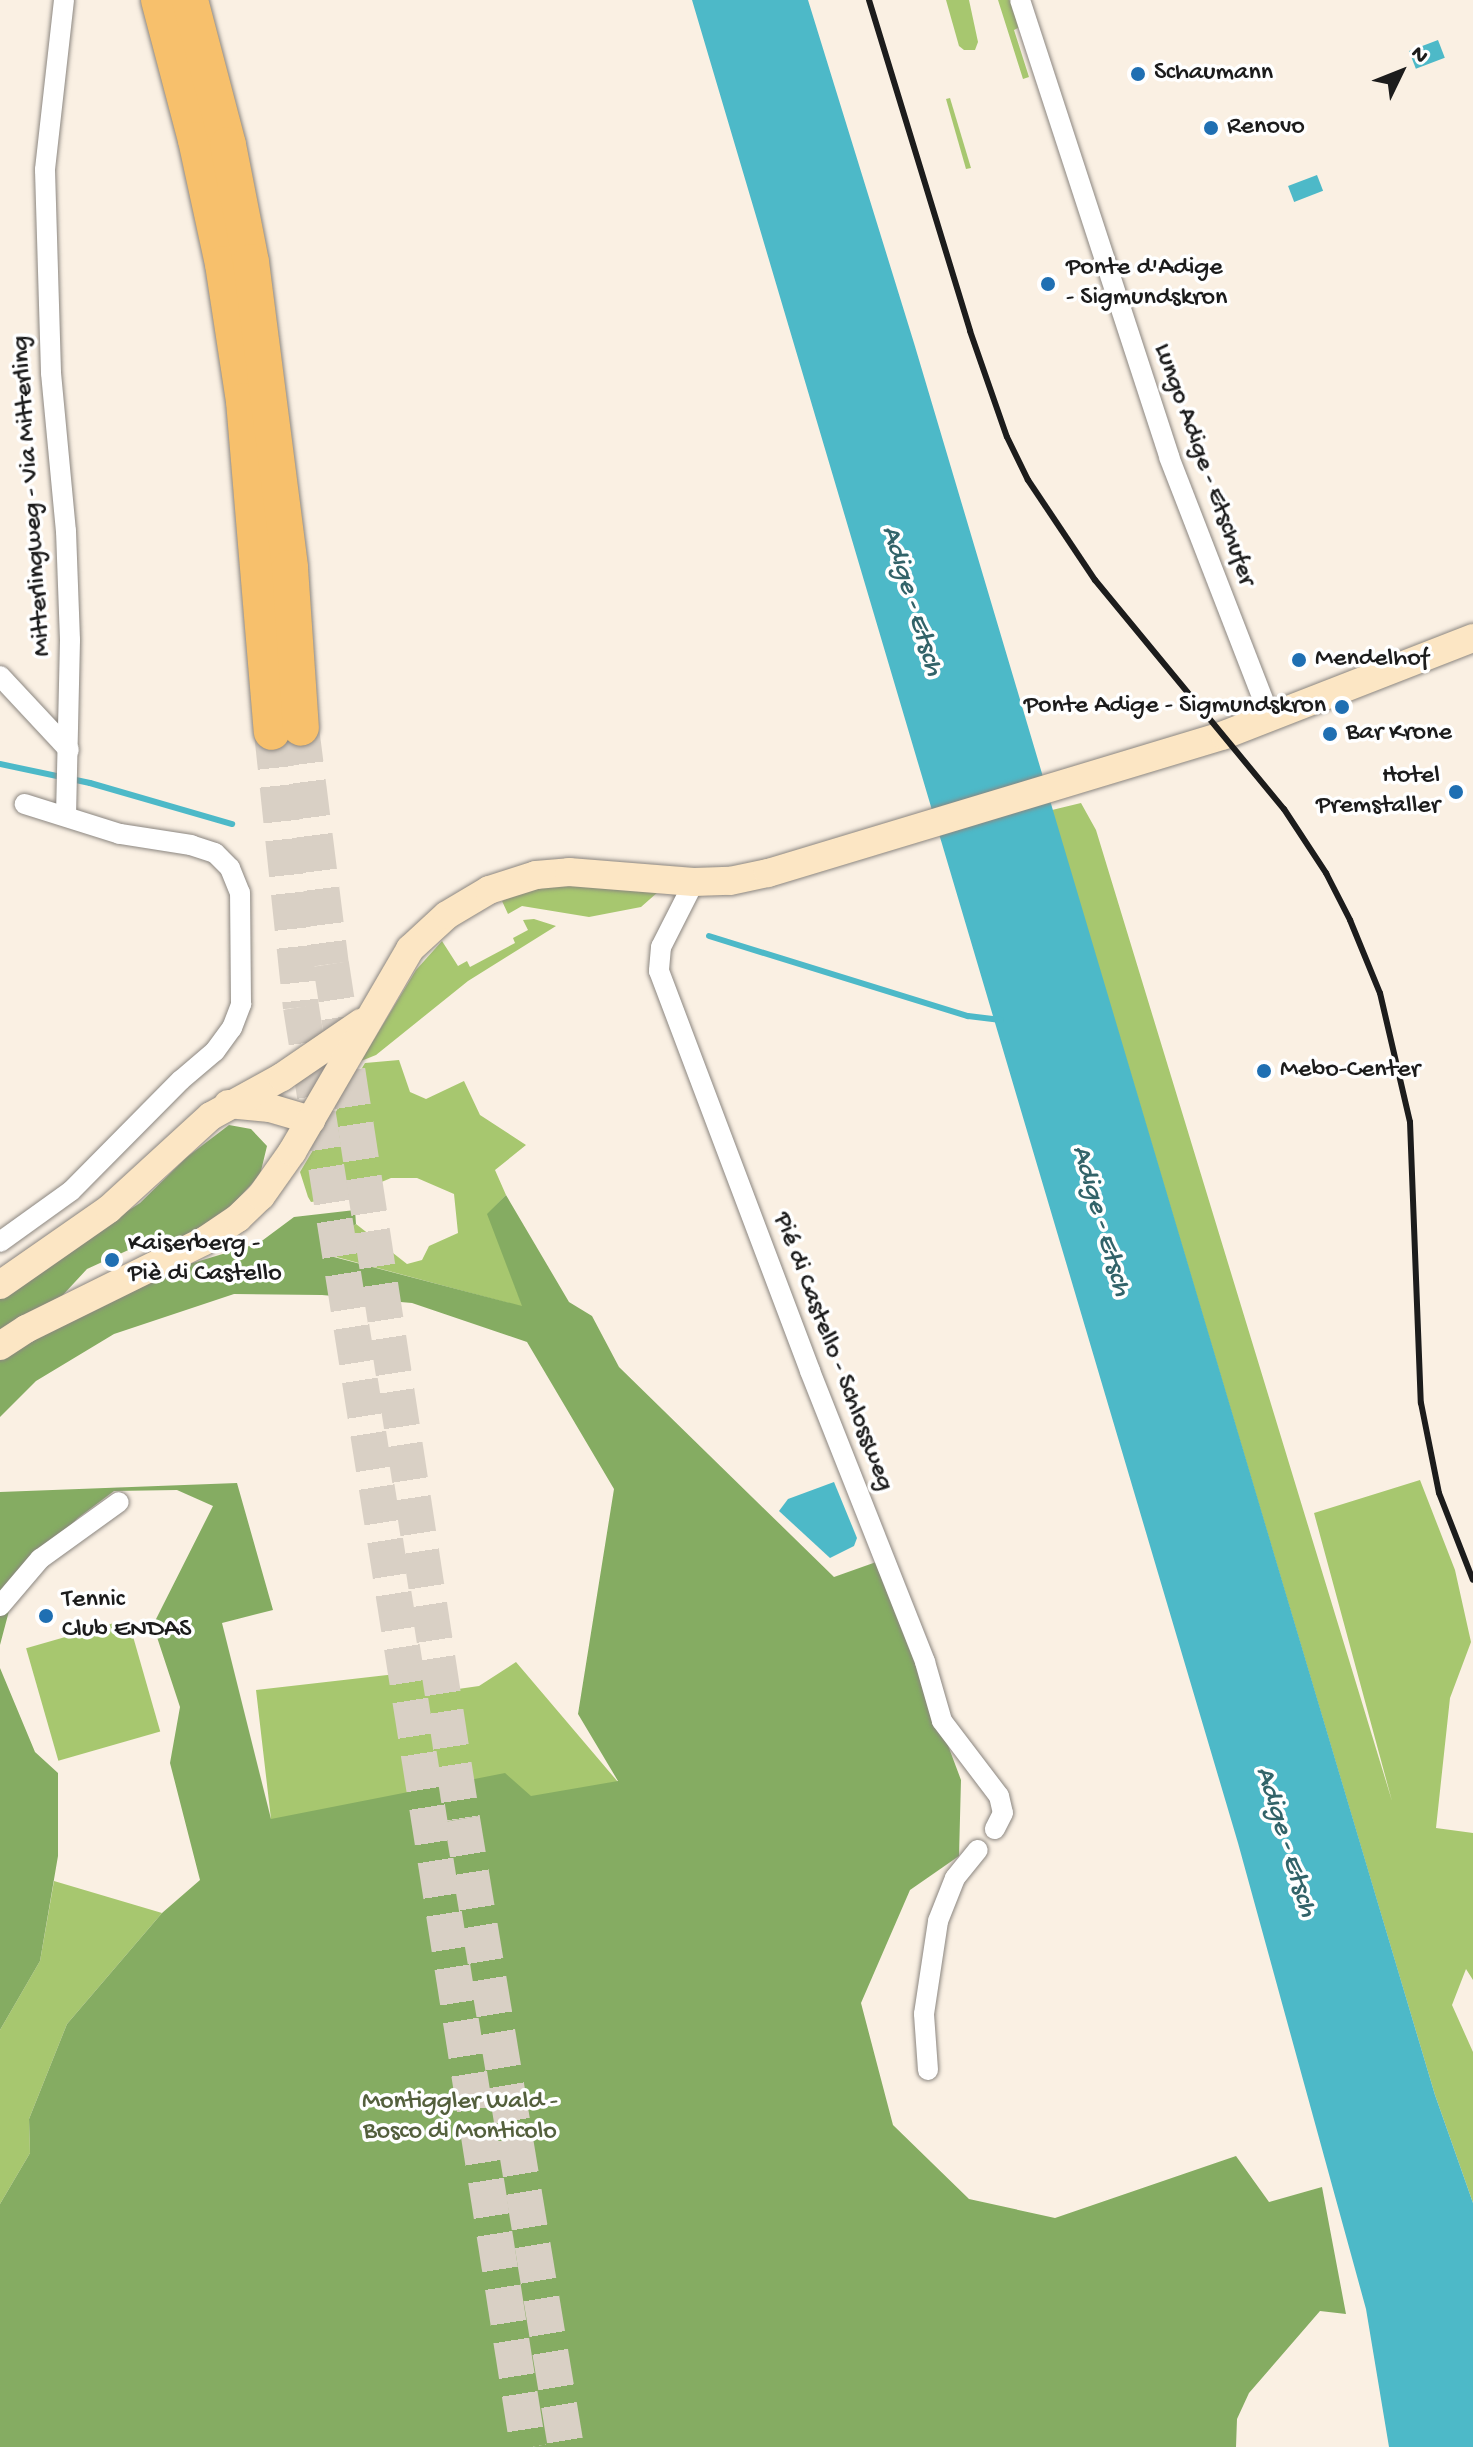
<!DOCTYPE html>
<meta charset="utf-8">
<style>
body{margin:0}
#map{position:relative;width:1473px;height:2447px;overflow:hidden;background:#faf0e3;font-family:"Gochi Hand",sans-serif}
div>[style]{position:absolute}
.green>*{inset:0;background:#a7c76f;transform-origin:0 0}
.forest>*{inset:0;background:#85ac62}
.water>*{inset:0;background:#4db9c8;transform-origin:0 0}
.stream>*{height:6px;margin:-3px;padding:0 3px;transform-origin:3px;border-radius:3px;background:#4db9c8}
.highway-tunnel>*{height:36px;margin-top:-18px;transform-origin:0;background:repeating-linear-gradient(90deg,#d9d0c5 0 36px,transparent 0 54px)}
.roads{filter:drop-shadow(0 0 2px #8b8680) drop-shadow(0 0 2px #8b8680)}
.street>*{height:20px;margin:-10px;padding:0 10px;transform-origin:10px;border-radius:10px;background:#fff}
.secondary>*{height:28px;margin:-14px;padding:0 14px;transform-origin:14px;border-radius:14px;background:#fce6c4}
.highway>*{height:36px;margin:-18px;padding:0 18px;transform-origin:18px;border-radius:18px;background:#f7c06c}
.rail>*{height:6px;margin:-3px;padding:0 3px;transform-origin:3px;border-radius:3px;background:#1c1c1c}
.dots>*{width:22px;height:22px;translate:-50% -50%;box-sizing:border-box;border:4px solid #fff;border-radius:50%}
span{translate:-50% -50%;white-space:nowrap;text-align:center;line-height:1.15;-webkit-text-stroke:7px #fff;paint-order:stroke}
.poi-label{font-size:26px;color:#1c1c1c}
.left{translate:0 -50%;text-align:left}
.right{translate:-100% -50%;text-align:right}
.street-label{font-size:26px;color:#1c1c1c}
.park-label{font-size:26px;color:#54603d}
.water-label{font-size:28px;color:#326369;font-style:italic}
.north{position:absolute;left:1361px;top:32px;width:80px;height:80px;-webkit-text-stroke:6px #fff;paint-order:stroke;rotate:47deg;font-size:22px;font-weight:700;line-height:32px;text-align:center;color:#1c1c1c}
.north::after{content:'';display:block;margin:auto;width:28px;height:36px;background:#1c1c1c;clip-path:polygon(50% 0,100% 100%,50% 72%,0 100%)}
</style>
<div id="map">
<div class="green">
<div style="clip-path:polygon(946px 0,969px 0,978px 42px,975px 50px,964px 50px,959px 46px)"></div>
<div style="clip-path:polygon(998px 0,1016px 0,1024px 25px,1014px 30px,1029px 77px,1023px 79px)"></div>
<div style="clip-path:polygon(950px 98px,971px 168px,966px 169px,946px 99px)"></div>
<div style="clip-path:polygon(1081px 803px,1096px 830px,1392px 1801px,1314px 1513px,1420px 1480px,1455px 1570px,1471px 1642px,1450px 1698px,1436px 1828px,1473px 1833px,1473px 1980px,1466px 1969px,1452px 2005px,1473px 2052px,1473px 2203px,1435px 2095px,1052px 810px)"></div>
<div style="clip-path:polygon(558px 886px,598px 886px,658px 892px,641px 907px,589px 917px,522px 906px,508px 914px,502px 901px,527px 890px)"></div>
<div style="clip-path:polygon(534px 919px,556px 926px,468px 981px,376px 1055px,361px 1061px,416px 970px,442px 941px,458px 966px,467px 961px,470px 967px,515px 943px,513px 938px,528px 930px,523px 920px)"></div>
<div style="clip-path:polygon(399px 1060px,410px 1092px,426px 1099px,464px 1081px,480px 1115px,526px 1145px,495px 1170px,506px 1195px,488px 1214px,523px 1307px,329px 1255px,333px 1240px,356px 1224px,407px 1264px,422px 1260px,429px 1246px,458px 1233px,454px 1194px,417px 1178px,391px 1178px,346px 1197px,311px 1202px,308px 1197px,300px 1172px,365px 1063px)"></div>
<div style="left:128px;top:1619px;width:117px;height:106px;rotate:74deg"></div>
<div style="clip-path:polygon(516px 1662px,618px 1782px,462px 1819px,271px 1819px,256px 1690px,440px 1669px,458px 1689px,479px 1686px)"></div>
<div style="clip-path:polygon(54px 1881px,162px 1913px,67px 2024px,29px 2119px,30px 2153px,0 2204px,0 2030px,40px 1961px)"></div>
</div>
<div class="forest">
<div style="clip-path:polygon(229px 1125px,251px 1129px,267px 1146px,260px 1175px,224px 1214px,167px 1245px,148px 1241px,87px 1269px,62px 1296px,0 1333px,0 1293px,140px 1203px,187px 1157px)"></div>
<div style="clip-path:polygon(506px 1195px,569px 1302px,592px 1316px,619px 1367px,834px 1577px,879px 1561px,961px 1780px,959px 1856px,910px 1890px,861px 2003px,893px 2125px,969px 2199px,1055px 2218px,1236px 2156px,1269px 2202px,1322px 2187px,1346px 2314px,1320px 2311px,1249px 2393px,1237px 2419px,1236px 2447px,0 2447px,0 2204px,30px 2153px,29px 2119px,67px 2024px,162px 1913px,200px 1880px,170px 1763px,180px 1707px,153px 1625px,213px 1506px,177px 1490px,114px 1491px,78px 1518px,41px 1554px,14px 1592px,0 1645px,0 1492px,237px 1483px,273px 1610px,222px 1623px,271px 1819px,505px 1773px,531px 1796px,618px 1781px,578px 1714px,614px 1489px,527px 1342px,412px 1303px,322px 1295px,234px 1294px,114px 1334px,36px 1381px,0 1417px,0 1354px,156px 1274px,259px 1243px,294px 1217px,355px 1210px,356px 1224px,333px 1240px,330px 1256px,522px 1306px,487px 1214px)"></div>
<div style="clip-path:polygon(0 1668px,35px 1752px,58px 1773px,58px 1856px,40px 1961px,0 2030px)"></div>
</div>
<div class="water">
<div style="clip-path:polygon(692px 0,808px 0,914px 343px,1435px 2095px,1473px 2203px,1473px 2447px,1389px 2447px,1366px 2309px,1238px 1843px)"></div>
<div style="left:1438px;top:40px;width:19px;height:31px;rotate:69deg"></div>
<div style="left:1317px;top:175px;width:17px;height:31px;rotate:69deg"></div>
<div style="clip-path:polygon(834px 1482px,857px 1538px,854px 1546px,830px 1558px,779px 1511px,788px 1499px)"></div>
</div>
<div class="stream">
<div style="left:0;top:764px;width:92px;rotate:11.9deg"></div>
<div style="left:90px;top:783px;width:148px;rotate:16.1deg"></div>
<div style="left:709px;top:936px;width:271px;rotate:17.2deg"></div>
<div style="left:968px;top:1016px;width:33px;rotate:7deg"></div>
</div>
<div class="highway-tunnel">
<div style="left:301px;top:728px;width:238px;rotate:82.8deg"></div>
<div style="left:331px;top:964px;width:865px;rotate:81.29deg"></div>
<div style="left:462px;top:1819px;width:637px;rotate:80.6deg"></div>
<div style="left:272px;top:732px;width:277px;rotate:84deg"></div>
<div style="left:301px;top:1007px;width:1458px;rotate:81.04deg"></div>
</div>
<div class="roads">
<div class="street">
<div style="left:64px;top:0;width:171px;rotate:96.4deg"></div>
<div style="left:45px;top:170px;width:203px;rotate:88.3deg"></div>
<div style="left:51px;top:373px;width:159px;rotate:84.6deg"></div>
<div style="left:66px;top:531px;width:109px;rotate:87.9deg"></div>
<div style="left:70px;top:640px;width:174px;rotate:91.3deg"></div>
<div style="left:1020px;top:0;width:481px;rotate:71.9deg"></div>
<div style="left:1169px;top:457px;width:279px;rotate:68.8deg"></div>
<div style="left:0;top:676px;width:101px;rotate:47deg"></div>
<div style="left:694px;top:882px;width:73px;rotate:116.9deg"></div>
<div style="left:661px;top:947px;width:24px;rotate:95deg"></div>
<div style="left:659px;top:971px;width:428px;rotate:69.3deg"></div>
<div style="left:810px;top:1371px;width:313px;rotate:68.4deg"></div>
<div style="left:925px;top:1662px;width:61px;rotate:73.9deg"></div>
<div style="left:942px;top:1721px;width:94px;rotate:52.8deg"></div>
<div style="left:999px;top:1796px;width:17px;rotate:77deg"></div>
<div style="left:1003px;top:1813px;width:18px;rotate:117deg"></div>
<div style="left:0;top:1242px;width:87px;rotate:-35.7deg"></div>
<div style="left:71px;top:1191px;width:156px;rotate:-45.3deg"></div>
<div style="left:181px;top:1080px;width:45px;rotate:-40.5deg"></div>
<div style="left:215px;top:1051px;width:29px;rotate:-54deg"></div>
<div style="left:232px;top:1028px;width:26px;rotate:-69deg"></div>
<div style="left:241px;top:1004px;width:111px;rotate:-90.5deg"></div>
<div style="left:240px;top:893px;width:27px;rotate:-112deg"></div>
<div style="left:230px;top:868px;width:21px;rotate:-135deg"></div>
<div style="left:215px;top:853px;width:25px;rotate:-162deg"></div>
<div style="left:191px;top:845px;width:72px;rotate:-171.2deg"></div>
<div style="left:120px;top:834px;width:100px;rotate:-162.5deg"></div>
<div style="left:0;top:1606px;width:62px;rotate:-49.6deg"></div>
<div style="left:40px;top:1559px;width:97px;rotate:-35.8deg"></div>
<div style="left:928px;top:2070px;width:56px;rotate:-94.1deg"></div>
<div style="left:924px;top:2014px;width:94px;rotate:-81.4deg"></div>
<div style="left:938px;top:1921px;width:46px;rotate:-68.4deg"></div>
<div style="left:955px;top:1878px;width:36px;rotate:-51deg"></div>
</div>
<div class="secondary">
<div style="left:228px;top:1104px;width:42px;rotate:5.4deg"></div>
<div style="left:270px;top:1108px;width:43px;rotate:16.3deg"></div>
<div style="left:0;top:1285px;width:133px;rotate:-34.9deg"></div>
<div style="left:109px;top:1209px;width:138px;rotate:-42.4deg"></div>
<div style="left:211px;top:1116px;width:81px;rotate:-28.8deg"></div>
<div style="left:282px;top:1077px;width:96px;rotate:-34.4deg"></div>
<div style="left:0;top:1346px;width:31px;rotate:-33deg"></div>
<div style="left:26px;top:1329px;width:199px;rotate:-26.3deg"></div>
<div style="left:204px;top:1241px;width:41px;rotate:-34.1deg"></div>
<div style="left:238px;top:1218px;width:32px;rotate:-44deg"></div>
<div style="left:261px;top:1196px;width:54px;rotate:-54.8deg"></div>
<div style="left:292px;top:1152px;width:235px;rotate:-59.8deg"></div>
<div style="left:410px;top:949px;width:50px;rotate:-42.6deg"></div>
<div style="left:447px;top:915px;width:49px;rotate:-30.8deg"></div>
<div style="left:489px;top:890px;width:49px;rotate:-17.7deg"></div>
<div style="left:536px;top:875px;width:33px;rotate:-5deg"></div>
<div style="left:569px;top:872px;width:125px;rotate:4.6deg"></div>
<div style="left:694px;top:882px;width:36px;rotate:-2deg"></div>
<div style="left:730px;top:881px;width:39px;rotate:-12deg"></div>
<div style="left:768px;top:873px;width:476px;rotate:-16.8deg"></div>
<div style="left:1224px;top:735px;width:267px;rotate:-21.3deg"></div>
</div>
<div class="highway">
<div style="left:159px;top:0;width:145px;rotate:75.2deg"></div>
<div style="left:196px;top:140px;width:127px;rotate:77.7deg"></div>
<div style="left:223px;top:264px;width:139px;rotate:81.3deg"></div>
<div style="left:244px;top:401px;width:332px;rotate:85.2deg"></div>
<div style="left:190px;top:0;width:150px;rotate:75.3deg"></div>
<div style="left:228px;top:145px;width:119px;rotate:78.9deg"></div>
<div style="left:251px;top:262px;width:308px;rotate:82.7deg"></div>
<div style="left:290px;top:568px;width:160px;rotate:86.1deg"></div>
</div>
</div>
<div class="rail">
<div style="left:869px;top:0;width:346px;rotate:73deg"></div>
<div style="left:970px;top:331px;width:112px;rotate:70.8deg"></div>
<div style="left:1007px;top:437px;width:48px;rotate:64deg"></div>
<div style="left:1028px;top:480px;width:120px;rotate:56.2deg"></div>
<div style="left:1095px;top:580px;width:297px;rotate:50.5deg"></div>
<div style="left:1284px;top:809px;width:77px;rotate:56.7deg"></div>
<div style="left:1326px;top:873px;width:53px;rotate:62.9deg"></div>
<div style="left:1350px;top:920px;width:79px;rotate:67.7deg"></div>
<div style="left:1380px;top:993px;width:132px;rotate:76.9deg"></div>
<div style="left:1410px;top:1122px;width:281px;rotate:87.8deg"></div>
<div style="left:1421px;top:1403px;width:92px;rotate:78.7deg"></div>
<div style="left:1439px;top:1493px;width:93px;rotate:68.7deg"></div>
</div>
<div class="dots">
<div style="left:1138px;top:74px;background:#1f6fb2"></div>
<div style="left:1211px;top:128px;background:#1f6fb2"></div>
<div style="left:1048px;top:284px;background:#1f6fb2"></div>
<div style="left:1299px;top:660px;background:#1f6fb2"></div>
<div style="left:1342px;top:707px;background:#1f6fb2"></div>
<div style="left:1330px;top:734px;background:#1f6fb2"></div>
<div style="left:1456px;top:792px;background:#1f6fb2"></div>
<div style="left:1264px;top:1071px;background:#1f6fb2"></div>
<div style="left:112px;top:1260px;background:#1f6fb2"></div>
<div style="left:46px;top:1616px;background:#1f6fb2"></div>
</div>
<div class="poi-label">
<span class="left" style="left:1154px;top:74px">Schaumann</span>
<span class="left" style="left:1227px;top:128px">Renovo</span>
<span class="left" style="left:1066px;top:284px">Ponte d'Adige<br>- Sigmundskron</span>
<span class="left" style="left:1315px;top:660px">Mendelhof</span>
<span class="right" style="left:1326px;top:707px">Ponte Adige - Sigmundskron</span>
<span class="left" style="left:1346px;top:734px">Bar Krone</span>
<span class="right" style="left:1440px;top:792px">Hotel<br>Premstaller</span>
<span class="left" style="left:1280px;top:1071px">Mebo-Center</span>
<span class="left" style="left:128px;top:1260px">Kaiserberg -<br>Piè di Castello</span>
<span class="left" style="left:62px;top:1616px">Tennic<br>Club ENDAS</span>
</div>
<div class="street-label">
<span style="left:1203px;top:465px;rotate:70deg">Lungo Adige - Etschufer</span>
<span style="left:33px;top:496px;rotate:-94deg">Mitterlingweg - Via Mitterling</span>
<span style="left:832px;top:1352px;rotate:69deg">Pié di Castello - Schlossweg</span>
</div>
<div class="park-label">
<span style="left:460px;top:2118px">Montiggler Wald -<br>Bosco di Monticolo</span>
</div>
<div class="water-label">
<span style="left:911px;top:601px;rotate:73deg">Adige - Etsch</span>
<span style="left:1100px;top:1221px;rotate:74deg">Adige - Etsch</span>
<span style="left:1285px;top:1842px;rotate:73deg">Adige - Etsch</span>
</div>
<div class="north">N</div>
</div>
